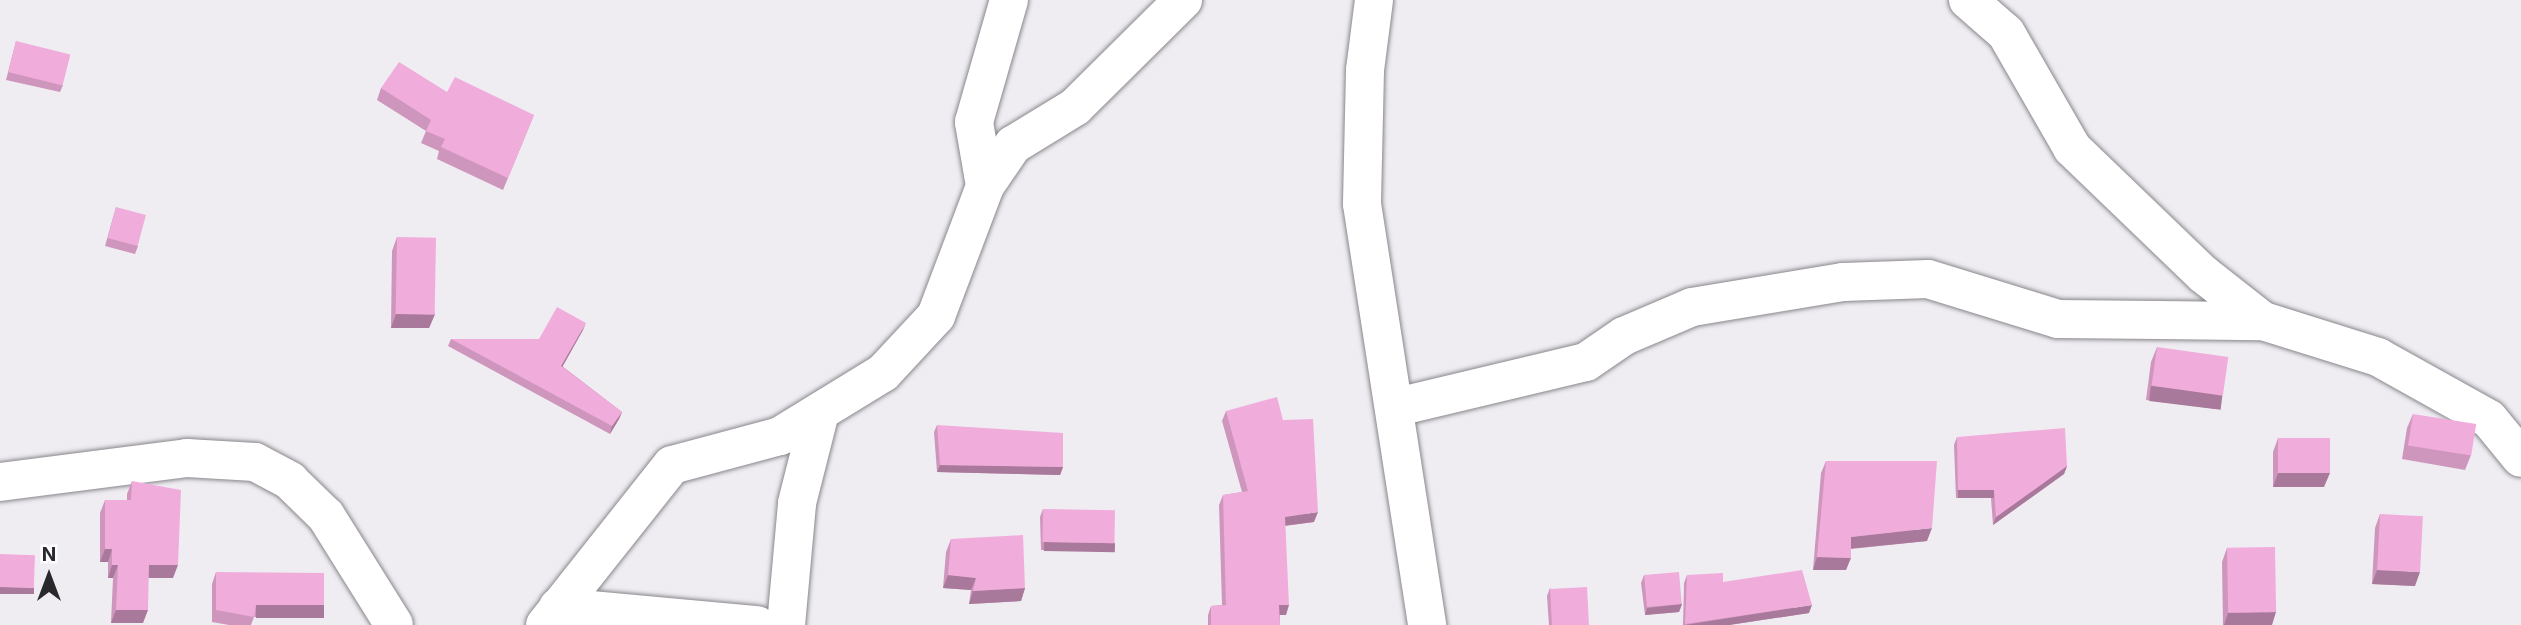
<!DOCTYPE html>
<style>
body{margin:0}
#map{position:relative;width:2521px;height:625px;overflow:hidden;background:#efedf2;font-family:Inter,sans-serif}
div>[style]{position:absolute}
.roads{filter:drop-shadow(0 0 2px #89878c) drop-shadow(0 0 2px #89878c)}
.street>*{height:38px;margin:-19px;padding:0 19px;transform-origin:19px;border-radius:19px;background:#fff}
.wall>*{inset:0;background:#ce95bd}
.shaded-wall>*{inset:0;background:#a8799a;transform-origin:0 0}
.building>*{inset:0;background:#f0addc;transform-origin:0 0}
span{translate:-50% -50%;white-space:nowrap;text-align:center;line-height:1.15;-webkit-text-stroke:5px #fcfbff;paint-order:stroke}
.north{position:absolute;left:14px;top:541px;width:70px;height:70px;-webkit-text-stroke:5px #fcfbff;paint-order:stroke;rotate:0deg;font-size:19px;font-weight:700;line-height:28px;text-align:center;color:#29282a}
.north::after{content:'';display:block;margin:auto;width:24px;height:32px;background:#29282a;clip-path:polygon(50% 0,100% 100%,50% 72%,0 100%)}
</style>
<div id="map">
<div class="roads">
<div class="street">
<div style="left:1374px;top:0;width:71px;rotate:97.3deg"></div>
<div style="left:1365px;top:70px;width:134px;rotate:91.3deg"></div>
<div style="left:1362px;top:204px;width:426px;rotate:81.2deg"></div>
<div style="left:1968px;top:0;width:50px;rotate:41deg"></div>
<div style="left:2006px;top:33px;width:133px;rotate:60.1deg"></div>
<div style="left:2072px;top:148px;width:182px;rotate:43.9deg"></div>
<div style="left:2203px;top:274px;width:76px;rotate:38.1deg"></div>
<div style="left:2263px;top:321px;width:121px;rotate:17.4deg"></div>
<div style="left:2378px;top:357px;width:127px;rotate:29.2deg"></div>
<div style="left:2489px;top:419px;width:50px;rotate:50.6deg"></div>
<div style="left:985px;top:186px;width:65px;rotate:-99.8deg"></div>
<div style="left:974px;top:122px;width:127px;rotate:-74deg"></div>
<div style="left:1397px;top:407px;width:194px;rotate:-13.4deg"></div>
<div style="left:1586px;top:362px;width:46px;rotate:-34.4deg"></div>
<div style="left:1624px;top:336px;width:74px;rotate:-23.1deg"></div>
<div style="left:1692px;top:307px;width:153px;rotate:-9.4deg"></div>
<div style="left:1843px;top:282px;width:85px;rotate:-2deg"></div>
<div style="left:1928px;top:279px;width:136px;rotate:17.1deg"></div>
<div style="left:2058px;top:319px;width:205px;rotate:0.6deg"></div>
<div style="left:0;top:482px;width:189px;rotate:-7.3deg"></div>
<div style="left:187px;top:458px;width:68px;rotate:3.4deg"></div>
<div style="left:255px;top:462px;width:40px;rotate:28deg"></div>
<div style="left:290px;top:481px;width:50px;rotate:44.2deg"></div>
<div style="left:326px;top:516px;width:128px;rotate:58deg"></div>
<div style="left:558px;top:607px;width:200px;rotate:5.2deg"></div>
<div style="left:545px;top:625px;width:204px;rotate:-51.6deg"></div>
<div style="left:672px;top:465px;width:112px;rotate:-15deg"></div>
<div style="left:780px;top:436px;width:121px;rotate:-31.5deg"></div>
<div style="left:883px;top:373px;width:78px;rotate:-47.1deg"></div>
<div style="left:936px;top:316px;width:139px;rotate:-69.3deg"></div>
<div style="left:985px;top:186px;width:50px;rotate:-55.7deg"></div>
<div style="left:1013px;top:145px;width:73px;rotate:-31.5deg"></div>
<div style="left:1075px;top:107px;width:152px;rotate:-44.7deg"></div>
<div style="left:786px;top:625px;width:122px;rotate:-84.8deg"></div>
<div style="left:797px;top:503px;width:94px;rotate:-75.8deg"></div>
</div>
</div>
<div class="wall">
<div style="clip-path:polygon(16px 41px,63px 85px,60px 92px,6px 80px)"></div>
<div style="clip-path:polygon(381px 88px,447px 92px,534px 115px,503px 190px,437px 159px,439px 151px,421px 143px,426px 131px,377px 100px)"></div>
<div style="clip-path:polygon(116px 207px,138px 246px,135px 254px,105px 246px)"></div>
<div style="clip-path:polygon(397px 237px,435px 314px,429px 328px,391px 328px,392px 251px)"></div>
<div style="clip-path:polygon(583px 330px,562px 366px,622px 412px,619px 419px,610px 434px,448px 346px,451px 339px,539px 339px)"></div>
<div style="clip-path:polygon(2157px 347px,2222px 395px,2217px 409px,2146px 400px,2151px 362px)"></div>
<div style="clip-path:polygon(1226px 411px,1314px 522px,1285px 526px,1286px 615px,1280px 615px,1280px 625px,1208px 625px,1208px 615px,1211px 606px,1222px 605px,1219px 505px,1223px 495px,1242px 492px,1222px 421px)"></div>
<div style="clip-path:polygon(2413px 414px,2471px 455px,2465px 470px,2402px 459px,2407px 428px)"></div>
<div style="clip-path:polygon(937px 425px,1063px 467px,1060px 475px,937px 472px,934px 432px)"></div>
<div style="clip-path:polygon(1957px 437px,2067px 466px,2064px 474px,1993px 525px,1991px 498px,1956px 498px,1954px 445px)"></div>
<div style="clip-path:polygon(2278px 438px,2324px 487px,2273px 487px,2273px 452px)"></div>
<div style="clip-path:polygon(1826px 461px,1927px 541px,1851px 549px,1846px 570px,1813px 570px,1821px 473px)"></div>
<div style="clip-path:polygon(132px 481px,173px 578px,148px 578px,143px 623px,111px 623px,113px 578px,108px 578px,108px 562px,100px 562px,100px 513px,105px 500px,127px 500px,127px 494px)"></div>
<div style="clip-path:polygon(1043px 509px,1115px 543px,1112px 551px,1041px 550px,1040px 517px)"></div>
<div style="clip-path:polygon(2380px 514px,2415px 586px,2372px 584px,2375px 528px)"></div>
<div style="clip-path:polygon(951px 539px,1025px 588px,1021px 601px,969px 604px,971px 590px,943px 588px,946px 552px)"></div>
<div style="clip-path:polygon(2227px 548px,2272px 625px,2223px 625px,2222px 562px)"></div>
<div style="clip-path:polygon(216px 572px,320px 617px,254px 617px,251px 625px,229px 625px,212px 622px,212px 584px)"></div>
<div style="clip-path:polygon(1644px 575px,1682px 604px,1679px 612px,1645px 615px,1641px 583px)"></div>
<div style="clip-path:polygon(1687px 575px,1723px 582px,1809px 613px,1729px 625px,1683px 625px,1684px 583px)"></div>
<div style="clip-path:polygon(1550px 588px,1589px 625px,1549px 625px,1547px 596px)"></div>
</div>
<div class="shaded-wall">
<div style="clip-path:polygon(396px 314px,435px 314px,429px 328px,391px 328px)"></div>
<div style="clip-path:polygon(586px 323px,583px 330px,559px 373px,561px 366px)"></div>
<div style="left:2151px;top:386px;width:72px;height:15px;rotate:7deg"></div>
<div style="clip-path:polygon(622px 412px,619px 419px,610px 434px,612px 426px)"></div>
<div style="clip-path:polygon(940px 465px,1063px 467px,1060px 475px,937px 472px)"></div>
<div style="clip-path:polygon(2067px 466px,2064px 474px,1993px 525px,1996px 517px)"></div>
<div style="clip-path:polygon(2278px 473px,2330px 473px,2324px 487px,2273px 487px)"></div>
<div style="left:1958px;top:490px;width:36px;height:8px"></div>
<div style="clip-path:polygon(1318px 512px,1314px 522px,1281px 526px,1285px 517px)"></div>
<div style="clip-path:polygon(1932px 528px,1927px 541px,1846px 549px,1851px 537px)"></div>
<div style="left:1044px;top:542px;width:71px;height:9px;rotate:1deg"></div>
<div style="clip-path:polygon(105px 549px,112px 549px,108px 562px,100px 562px)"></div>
<div style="clip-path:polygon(1817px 557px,1851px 558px,1846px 570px,1813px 570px)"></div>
<div style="clip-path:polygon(112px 565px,118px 565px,113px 578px,108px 578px)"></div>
<div style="clip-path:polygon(149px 565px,178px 565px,173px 578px,144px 578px)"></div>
<div style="clip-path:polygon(2377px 570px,2420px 572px,2415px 586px,2372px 584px)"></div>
<div style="clip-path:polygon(948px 575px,976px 578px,971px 590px,943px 588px)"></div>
<div style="left:0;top:587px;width:34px;height:7px"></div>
<div style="clip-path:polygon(1025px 588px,1021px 601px,969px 604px,973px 591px)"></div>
<div style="clip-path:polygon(1682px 604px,1679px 612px,1645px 615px,1647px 608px)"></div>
<div style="left:256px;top:605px;width:68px;height:13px"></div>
<div style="clip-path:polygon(1279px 605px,1289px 605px,1286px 615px,1276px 615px)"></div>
<div style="clip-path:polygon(1812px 605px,1809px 613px,1729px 625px,1685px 625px)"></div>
<div style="clip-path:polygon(116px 610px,148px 610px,143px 623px,111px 623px)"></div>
<div style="clip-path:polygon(2276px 612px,2272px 625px,2224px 625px,2228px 613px)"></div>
</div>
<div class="building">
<div style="left:16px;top:41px;width:56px;height:32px;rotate:14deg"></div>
<div style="clip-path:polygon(399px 62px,447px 92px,455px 77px,534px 115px,508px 178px,441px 147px,445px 139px,426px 131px,431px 120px,381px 88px)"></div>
<div style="left:116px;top:207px;width:31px;height:32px;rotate:15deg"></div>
<div style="left:397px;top:237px;width:39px;height:77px;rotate:1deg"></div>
<div style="clip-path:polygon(557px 307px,586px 323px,561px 366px,622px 412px,612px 426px,451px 339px,539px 339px)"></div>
<div style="left:2157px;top:347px;width:72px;height:39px;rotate:8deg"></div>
<div style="clip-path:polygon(1277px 397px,1283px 420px,1313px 419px,1318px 512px,1285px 517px,1289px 605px,1279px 605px,1280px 625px,1211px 625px,1211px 606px,1226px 605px,1223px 495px,1248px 491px,1226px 411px)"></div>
<div style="left:2413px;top:414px;width:64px;height:32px;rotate:9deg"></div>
<div style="clip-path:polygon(937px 425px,1063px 433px,1063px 467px,940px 465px)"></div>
<div style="clip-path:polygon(2065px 428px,2067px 466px,1996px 517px,1994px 490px,1958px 490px,1957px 437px)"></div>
<div style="left:2278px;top:438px;width:52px;height:35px"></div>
<div style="clip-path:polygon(1826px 461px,1937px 461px,1932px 528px,1851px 537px,1851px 558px,1817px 557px)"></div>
<div style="clip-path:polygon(132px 481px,181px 490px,178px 565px,149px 565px,148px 610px,116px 610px,118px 565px,112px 565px,112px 549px,105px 549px,105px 500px,131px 500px)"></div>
<div style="left:1043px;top:509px;width:72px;height:33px;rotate:1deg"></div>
<div style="left:2380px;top:514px;width:43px;height:56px;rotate:3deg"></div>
<div style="clip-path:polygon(1023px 535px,1025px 588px,973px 591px,976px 578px,948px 575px,951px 539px)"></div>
<div style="left:2275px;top:547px;width:65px;height:48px;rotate:89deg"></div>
<div style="left:0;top:554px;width:35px;height:33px;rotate:2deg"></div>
<div style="clip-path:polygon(1802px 570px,1812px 605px,1685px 624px,1687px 575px,1723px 573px,1723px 582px)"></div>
<div style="clip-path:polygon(216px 572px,324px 573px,324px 605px,256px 605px,254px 617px,216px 610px)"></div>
<div style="left:1679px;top:572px;width:32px;height:35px;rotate:85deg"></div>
<div style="left:1587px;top:587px;width:38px;height:37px;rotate:87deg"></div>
</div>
<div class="north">N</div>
</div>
